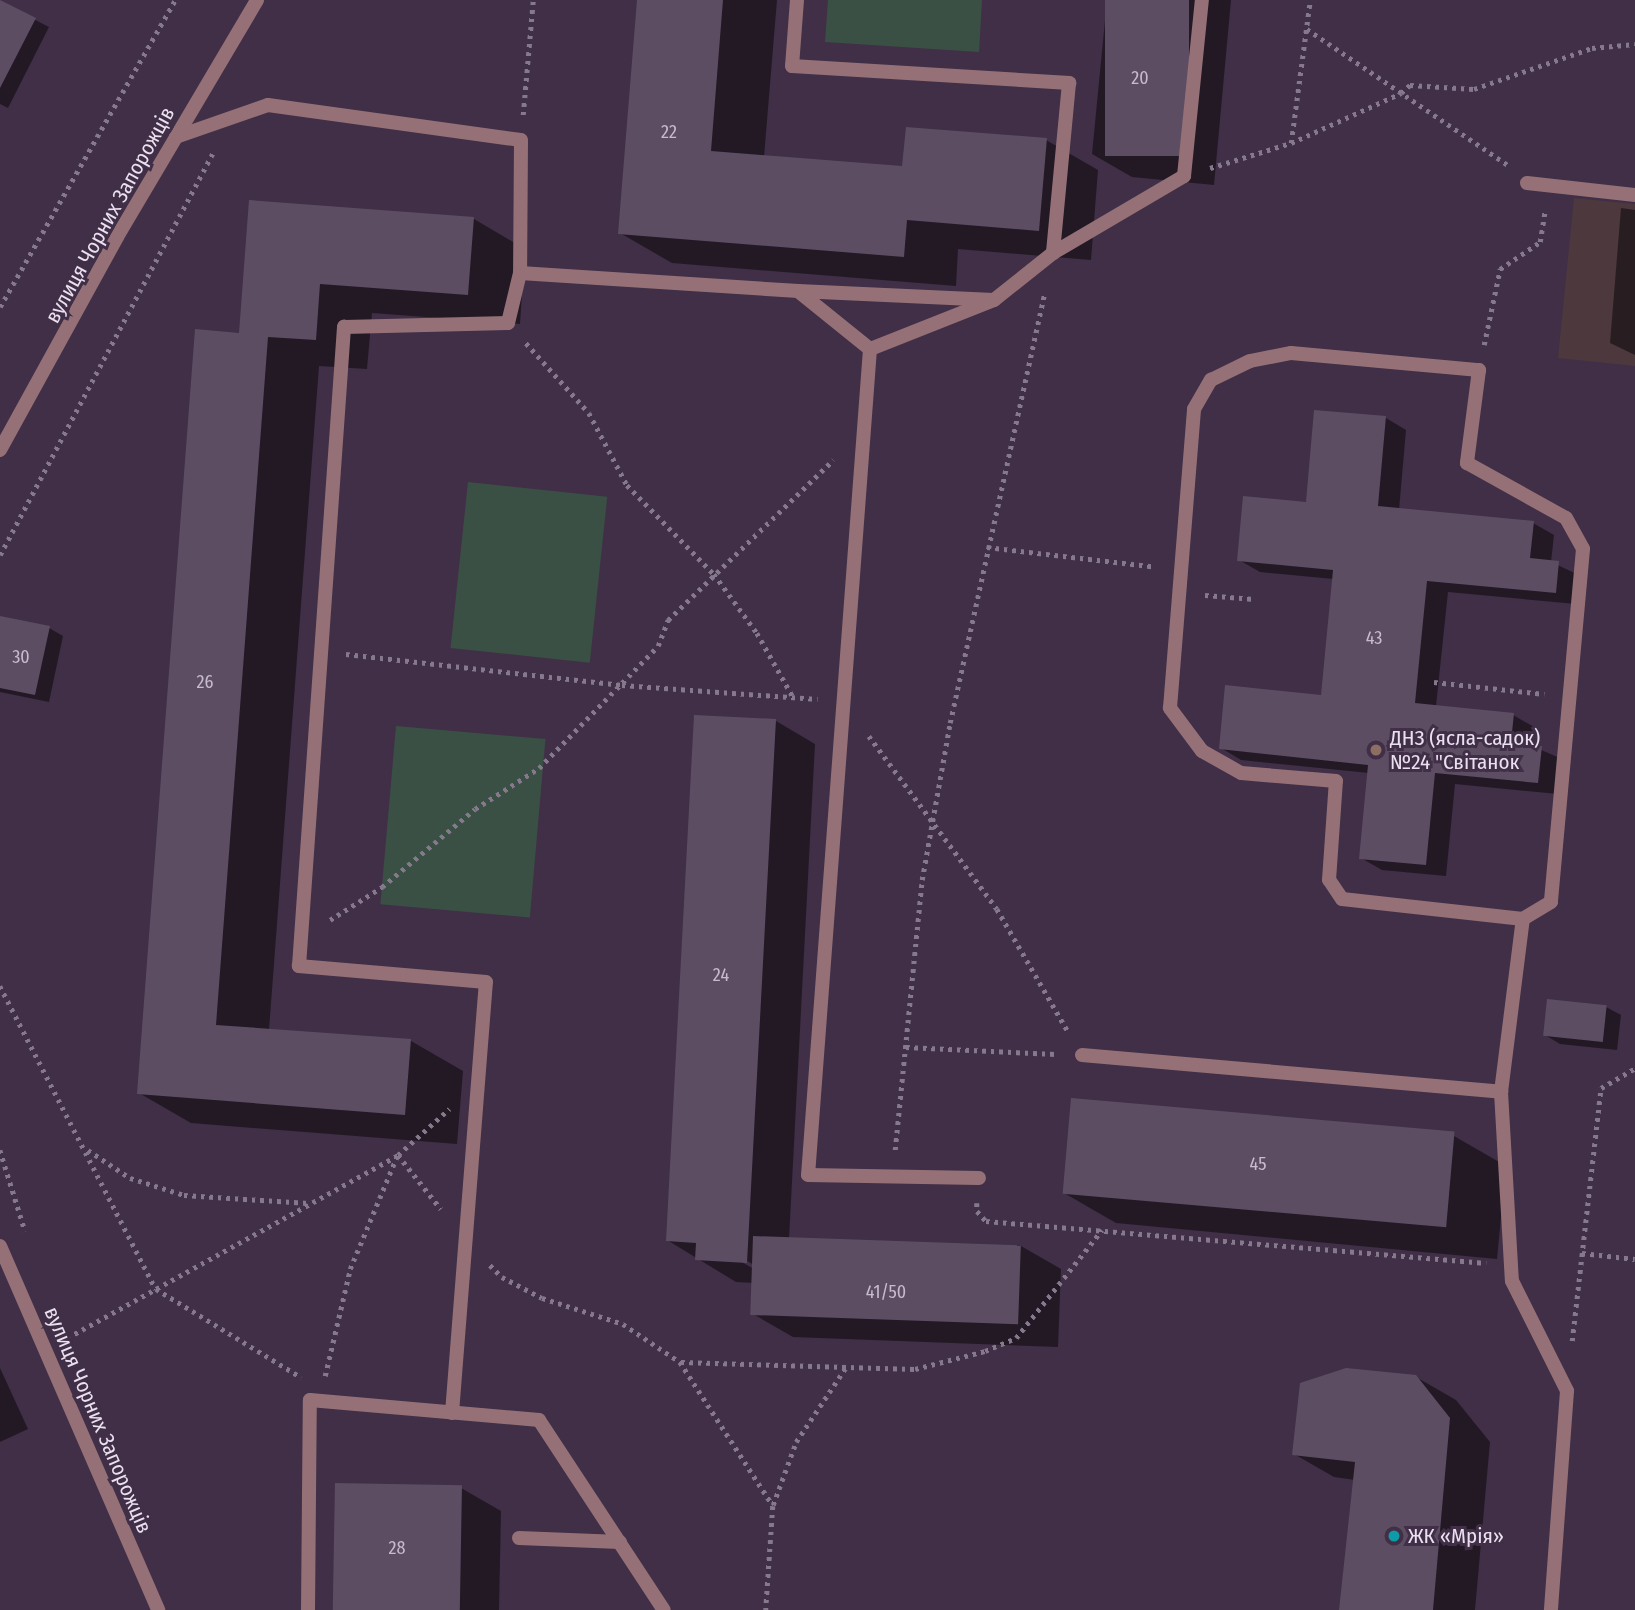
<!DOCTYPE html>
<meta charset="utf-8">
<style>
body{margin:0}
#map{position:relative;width:1635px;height:1610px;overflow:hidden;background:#402f47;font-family:"Fira Sans Condensed",sans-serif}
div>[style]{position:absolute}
.industrial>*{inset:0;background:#4c383d}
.green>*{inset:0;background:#3a5045;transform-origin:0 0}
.shadow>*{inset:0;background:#0007}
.building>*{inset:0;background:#5d4d63;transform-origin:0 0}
.path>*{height:4.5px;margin-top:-2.25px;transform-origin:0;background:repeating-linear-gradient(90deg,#86788d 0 3.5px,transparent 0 8.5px)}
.service>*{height:14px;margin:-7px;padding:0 7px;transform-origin:7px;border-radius:7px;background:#957177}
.minor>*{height:14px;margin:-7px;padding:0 7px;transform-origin:7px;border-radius:7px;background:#957177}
.dots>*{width:19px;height:19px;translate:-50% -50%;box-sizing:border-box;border:4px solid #402f47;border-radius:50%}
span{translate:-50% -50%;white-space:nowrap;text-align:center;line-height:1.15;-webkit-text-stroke:6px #402f47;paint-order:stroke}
.number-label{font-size:18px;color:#c8bbcd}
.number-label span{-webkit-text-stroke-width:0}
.street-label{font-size:21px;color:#ebe0f0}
.poi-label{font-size:21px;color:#ebe0f0}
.left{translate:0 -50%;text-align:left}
</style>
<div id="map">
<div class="industrial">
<div style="clip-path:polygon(1574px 198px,1635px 204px,1635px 366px,1558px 358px)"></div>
</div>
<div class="green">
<div style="clip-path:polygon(828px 0,982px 0,979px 52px,825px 42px)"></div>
<div style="left:468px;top:482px;width:140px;height:167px;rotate:6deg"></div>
<div style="left:396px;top:726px;width:150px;height:179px;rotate:5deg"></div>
</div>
<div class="shadow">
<div style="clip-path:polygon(639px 0,777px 0,764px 157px,904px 168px,1046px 140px,1098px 170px,1091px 260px,958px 249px,956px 286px,672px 263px,620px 233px)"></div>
<div style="clip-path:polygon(1107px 0,1231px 0,1214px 185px,1132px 177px,1092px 154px)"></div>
<div style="clip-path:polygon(0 2px,49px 27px,8px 108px,0 104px)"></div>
<div style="clip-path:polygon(250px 202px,474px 219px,525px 249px,520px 324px,372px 313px,367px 369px,319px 366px,269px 1030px,411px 1041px,463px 1071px,457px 1144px,191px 1123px,139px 1093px,241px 335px)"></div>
<div style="clip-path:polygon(1621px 208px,1635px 210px,1635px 355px,1610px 343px)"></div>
<div style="clip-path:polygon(1386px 418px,1406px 430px,1399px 510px,1533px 523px,1554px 535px,1551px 562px,1579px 575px,1576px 604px,1448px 592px,1436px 706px,1513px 715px,1534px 727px,1532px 746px,1562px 759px,1558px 794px,1455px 784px,1446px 876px,1382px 870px,1361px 858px,1369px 773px,1241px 760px,1221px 748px,1323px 696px,1334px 579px,1260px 572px,1239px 560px,1308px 504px)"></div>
<div style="clip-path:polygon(0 617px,49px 628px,63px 636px,49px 702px,0 692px)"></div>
<div style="clip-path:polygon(evenodd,776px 721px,815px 744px,789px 1239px,1021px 1246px,1061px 1269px,1058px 1347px,793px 1337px,753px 1314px,754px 1283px,736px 1282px,667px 1240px,776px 721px,740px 1257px,754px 1265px,754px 1269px,738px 1260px,740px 1257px)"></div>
<div style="clip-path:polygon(1606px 1007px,1621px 1015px,1617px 1050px,1560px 1044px,1545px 1035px)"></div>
<div style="clip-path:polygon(1454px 1136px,1506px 1166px,1497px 1259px,1116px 1223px,1064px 1193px)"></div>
<div style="clip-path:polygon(0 1368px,28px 1429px,0 1442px)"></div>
<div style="clip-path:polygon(1416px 1377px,1456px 1400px,1490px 1442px,1475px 1610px,1341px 1610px,1355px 1480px,1334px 1477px,1294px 1454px)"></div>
<div style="clip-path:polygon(461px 1488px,501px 1511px,499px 1610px,333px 1610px)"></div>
</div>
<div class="building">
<div style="clip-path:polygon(0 0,36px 18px,0 88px)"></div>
<div style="clip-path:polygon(637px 0,723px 0,711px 151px,902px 166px,906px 127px,1047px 138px,1039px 231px,907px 220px,904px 257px,618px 234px)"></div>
<div style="left:1105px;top:0;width:84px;height:156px"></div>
<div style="clip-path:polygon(249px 200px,474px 217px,468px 295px,320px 284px,316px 340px,268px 337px,216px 1025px,411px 1039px,405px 1115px,137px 1094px,195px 329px,239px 333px)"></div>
<div style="clip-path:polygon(1314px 410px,1386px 416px,1378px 506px,1534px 521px,1530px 558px,1559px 561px,1556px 593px,1427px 581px,1415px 703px,1514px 713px,1511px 742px,1542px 746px,1538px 783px,1435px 773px,1426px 865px,1359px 859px,1368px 765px,1219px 749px,1225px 685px,1321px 695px,1333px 570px,1237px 561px,1243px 496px,1306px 502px)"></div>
<div style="clip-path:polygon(0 616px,50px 626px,35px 695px,0 688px)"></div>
<div style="clip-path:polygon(694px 715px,776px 719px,747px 1263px,695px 1260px,696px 1243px,666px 1241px)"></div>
<div style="left:1547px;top:999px;width:60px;height:37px;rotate:6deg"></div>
<div style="left:1071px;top:1098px;width:385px;height:96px;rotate:5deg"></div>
<div style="left:753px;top:1236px;width:268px;height:79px;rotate:2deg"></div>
<div style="clip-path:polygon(1346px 1368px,1416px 1375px,1450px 1418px,1433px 1610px,1339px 1610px,1355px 1462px,1292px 1455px,1300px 1383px)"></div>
<div style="left:335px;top:1483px;width:127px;height:127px;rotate:1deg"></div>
</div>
<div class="path">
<div style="left:1307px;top:29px;width:244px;rotate:34.1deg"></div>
<div style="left:523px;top:115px;width:115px;rotate:-85deg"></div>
<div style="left:1291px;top:143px;width:144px;rotate:-82.4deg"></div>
<div style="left:1210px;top:168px;width:85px;rotate:-17.2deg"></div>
<div style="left:1291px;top:143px;width:121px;rotate:-24.4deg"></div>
<div style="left:1401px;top:93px;width:12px;rotate:-42deg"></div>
<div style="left:1410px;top:85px;width:64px;rotate:3.6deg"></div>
<div style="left:1474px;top:89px;width:125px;rotate:-19.2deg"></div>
<div style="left:1592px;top:48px;width:43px;rotate:-5.3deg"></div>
<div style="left:0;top:307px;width:353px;rotate:-60.3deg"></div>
<div style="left:526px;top:343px;width:94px;rotate:48deg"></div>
<div style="left:589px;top:413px;width:81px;rotate:62.2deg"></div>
<div style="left:627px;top:485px;width:124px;rotate:45.7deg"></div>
<div style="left:714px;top:574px;width:73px;rotate:53.9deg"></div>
<div style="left:757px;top:633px;width:73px;rotate:60.6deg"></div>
<div style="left:1484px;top:345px;width:78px;rotate:-78.1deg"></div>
<div style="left:1500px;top:269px;width:48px;rotate:-34deg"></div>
<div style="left:1540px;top:242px;width:32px;rotate:-81deg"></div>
<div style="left:987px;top:547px;width:170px;rotate:6.7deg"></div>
<div style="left:0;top:555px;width:454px;rotate:-62.1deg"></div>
<div style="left:1205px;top:595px;width:49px;rotate:4.7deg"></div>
<div style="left:346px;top:654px;width:278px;rotate:6.4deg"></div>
<div style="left:622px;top:685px;width:196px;rotate:4.1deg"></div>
<div style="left:1434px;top:682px;width:111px;rotate:6.2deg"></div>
<div style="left:869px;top:736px;width:215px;rotate:53.5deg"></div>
<div style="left:997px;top:909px;width:143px;rotate:59.9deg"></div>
<div style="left:330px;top:920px;width:62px;rotate:-32.4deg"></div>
<div style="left:382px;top:887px;width:121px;rotate:-40deg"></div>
<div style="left:475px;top:809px;width:76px;rotate:-32.6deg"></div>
<div style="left:539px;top:768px;width:170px;rotate:-45.7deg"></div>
<div style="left:658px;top:646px;width:28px;rotate:-69deg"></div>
<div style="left:668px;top:620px;width:230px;rotate:-44.1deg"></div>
<div style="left:0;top:986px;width:341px;rotate:62.8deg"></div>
<div style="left:156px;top:1289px;width:170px;rotate:31.3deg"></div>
<div style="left:906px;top:1047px;width:150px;rotate:2.7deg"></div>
<div style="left:0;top:1150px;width:85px;rotate:72.8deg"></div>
<div style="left:88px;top:1150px;width:50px;rotate:33.7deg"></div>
<div style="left:130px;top:1178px;width:57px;rotate:17.5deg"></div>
<div style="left:184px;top:1195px;width:125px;rotate:3.7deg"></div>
<div style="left:895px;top:1150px;width:271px;rotate:-84.3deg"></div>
<div style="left:922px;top:880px;width:159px;rotate:-79.9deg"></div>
<div style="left:950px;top:723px;width:439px;rotate:-77.6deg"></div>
<div style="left:398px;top:1155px;width:69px;rotate:51.5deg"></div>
<div style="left:977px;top:1203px;width:8px;rotate:90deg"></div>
<div style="left:977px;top:1211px;width:13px;rotate:48deg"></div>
<div style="left:986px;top:1221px;width:502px;rotate:4.8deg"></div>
<div style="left:1582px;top:1253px;width:53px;rotate:6.5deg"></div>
<div style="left:490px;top:1265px;width:17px;rotate:45deg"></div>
<div style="left:502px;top:1277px;width:45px;rotate:27.7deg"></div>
<div style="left:542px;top:1298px;width:85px;rotate:17.8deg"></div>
<div style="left:623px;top:1324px;width:69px;rotate:33.7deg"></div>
<div style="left:680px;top:1362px;width:171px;rotate:57.1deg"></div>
<div style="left:773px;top:1506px;width:104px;rotate:93.9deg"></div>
<div style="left:67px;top:1338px;width:378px;rotate:-28.9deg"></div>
<div style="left:398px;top:1155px;width:69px;rotate:-42deg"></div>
<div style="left:1572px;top:1341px;width:255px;rotate:-83.5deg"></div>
<div style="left:1601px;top:1088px;width:39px;rotate:-30deg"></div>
<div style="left:681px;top:1362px;width:234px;rotate:1.7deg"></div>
<div style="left:915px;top:1369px;width:72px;rotate:-14.4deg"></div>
<div style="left:985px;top:1351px;width:34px;rotate:-23deg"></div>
<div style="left:1016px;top:1338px;width:138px;rotate:-51.5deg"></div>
<div style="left:325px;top:1376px;width:110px;rotate:-76.8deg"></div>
<div style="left:350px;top:1269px;width:122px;rotate:-67.4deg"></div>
<div style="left:773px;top:1505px;width:67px;rotate:-69.9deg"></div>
<div style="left:796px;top:1442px;width:90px;rotate:-56.3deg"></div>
</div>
<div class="service">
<div style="left:797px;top:0;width:66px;rotate:94.3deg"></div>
<div style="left:792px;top:66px;width:278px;rotate:3.5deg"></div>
<div style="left:1069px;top:83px;width:171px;rotate:95.4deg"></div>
<div style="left:1053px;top:253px;width:75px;rotate:141.5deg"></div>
<div style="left:176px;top:137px;width:97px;rotate:-19.2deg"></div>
<div style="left:268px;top:105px;width:255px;rotate:7.9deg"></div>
<div style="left:521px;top:140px;width:133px;rotate:90.4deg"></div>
<div style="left:520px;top:273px;width:279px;rotate:3.7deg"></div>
<div style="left:798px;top:291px;width:92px;rotate:38.9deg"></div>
<div style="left:870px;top:349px;width:828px;rotate:94.29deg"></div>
<div style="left:808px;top:1175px;width:171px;rotate:1deg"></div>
<div style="left:1527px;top:183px;width:109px;rotate:6.3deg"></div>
<div style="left:1053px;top:253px;width:152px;rotate:-30.4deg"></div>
<div style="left:1184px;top:176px;width:177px;rotate:-84.2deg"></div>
<div style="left:798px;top:291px;width:196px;rotate:2.6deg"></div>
<div style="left:994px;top:300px;width:133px;rotate:158.4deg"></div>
<div style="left:1082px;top:1055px;width:421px;rotate:5deg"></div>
<div style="left:1501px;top:1092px;width:189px;rotate:86.7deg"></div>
<div style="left:1512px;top:1281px;width:123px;rotate:63.4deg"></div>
<div style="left:1567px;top:1391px;width:220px;rotate:94.2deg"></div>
<div style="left:1501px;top:1092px;width:174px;rotate:-82.8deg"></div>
<div style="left:1523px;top:919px;width:182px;rotate:-173.7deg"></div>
<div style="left:1342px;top:899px;width:23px;rotate:-124deg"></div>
<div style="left:1329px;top:880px;width:99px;rotate:-86deg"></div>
<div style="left:1336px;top:781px;width:95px;rotate:-175.2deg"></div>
<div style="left:1241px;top:773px;width:45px;rotate:-150.6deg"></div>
<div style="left:1202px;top:751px;width:54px;rotate:-126.7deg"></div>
<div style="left:1170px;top:708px;width:300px;rotate:-85.4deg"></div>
<div style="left:1194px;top:409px;width:34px;rotate:-60deg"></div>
<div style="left:1211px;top:380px;width:43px;rotate:-26deg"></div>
<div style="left:1250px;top:361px;width:42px;rotate:-11deg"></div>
<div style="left:1291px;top:353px;width:189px;rotate:5.2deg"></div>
<div style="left:1479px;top:370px;width:94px;rotate:97.4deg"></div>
<div style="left:1467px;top:463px;width:113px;rotate:29.1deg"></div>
<div style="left:1566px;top:518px;width:35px;rotate:61deg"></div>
<div style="left:1583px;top:549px;width:354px;rotate:95.2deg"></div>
<div style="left:1551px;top:902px;width:33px;rotate:149deg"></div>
<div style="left:452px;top:1413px;width:432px;rotate:-85.5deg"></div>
<div style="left:486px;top:982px;width:188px;rotate:-175.1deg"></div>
<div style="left:299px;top:966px;width:641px;rotate:-85.97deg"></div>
<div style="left:344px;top:327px;width:164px;rotate:-1.4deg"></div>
<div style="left:508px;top:323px;width:51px;rotate:-76.5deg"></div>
<div style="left:519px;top:1538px;width:101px;rotate:2.3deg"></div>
<div style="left:308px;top:1610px;width:210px;rotate:-89.5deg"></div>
<div style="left:310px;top:1400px;width:230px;rotate:5deg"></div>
<div style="left:539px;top:1420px;width:227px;rotate:56.7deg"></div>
</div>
<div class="minor">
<div style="left:0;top:450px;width:243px;rotate:-61.2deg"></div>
<div style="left:117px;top:237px;width:275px;rotate:-59.4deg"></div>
<div style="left:0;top:1246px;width:397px;rotate:66.5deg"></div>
</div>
<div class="dots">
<div style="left:1376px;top:750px;background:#8d6e63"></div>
<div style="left:1394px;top:1536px;background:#0f9aa8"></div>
</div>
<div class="number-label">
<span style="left:1140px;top:78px">20</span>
<span style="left:669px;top:132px">22</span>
<span style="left:1374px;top:638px">43</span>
<span style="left:21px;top:657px">30</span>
<span style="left:205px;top:682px">26</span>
<span style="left:721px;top:975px">24</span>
<span style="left:1258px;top:1164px">45</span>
<span style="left:886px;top:1292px">41/50</span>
<span style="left:397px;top:1548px">28</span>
</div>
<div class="street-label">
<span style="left:110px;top:215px;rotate:-61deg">вулиця Чорних Запорожців</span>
<span style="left:98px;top:1420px;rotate:67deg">вулиця Чорних Запорожців</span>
</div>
<div class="poi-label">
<span class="left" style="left:1390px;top:750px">ДНЗ (ясла-садок)<br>№24 "Світанок</span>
<span class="left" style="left:1408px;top:1536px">ЖК «Мрія»</span>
</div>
</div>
